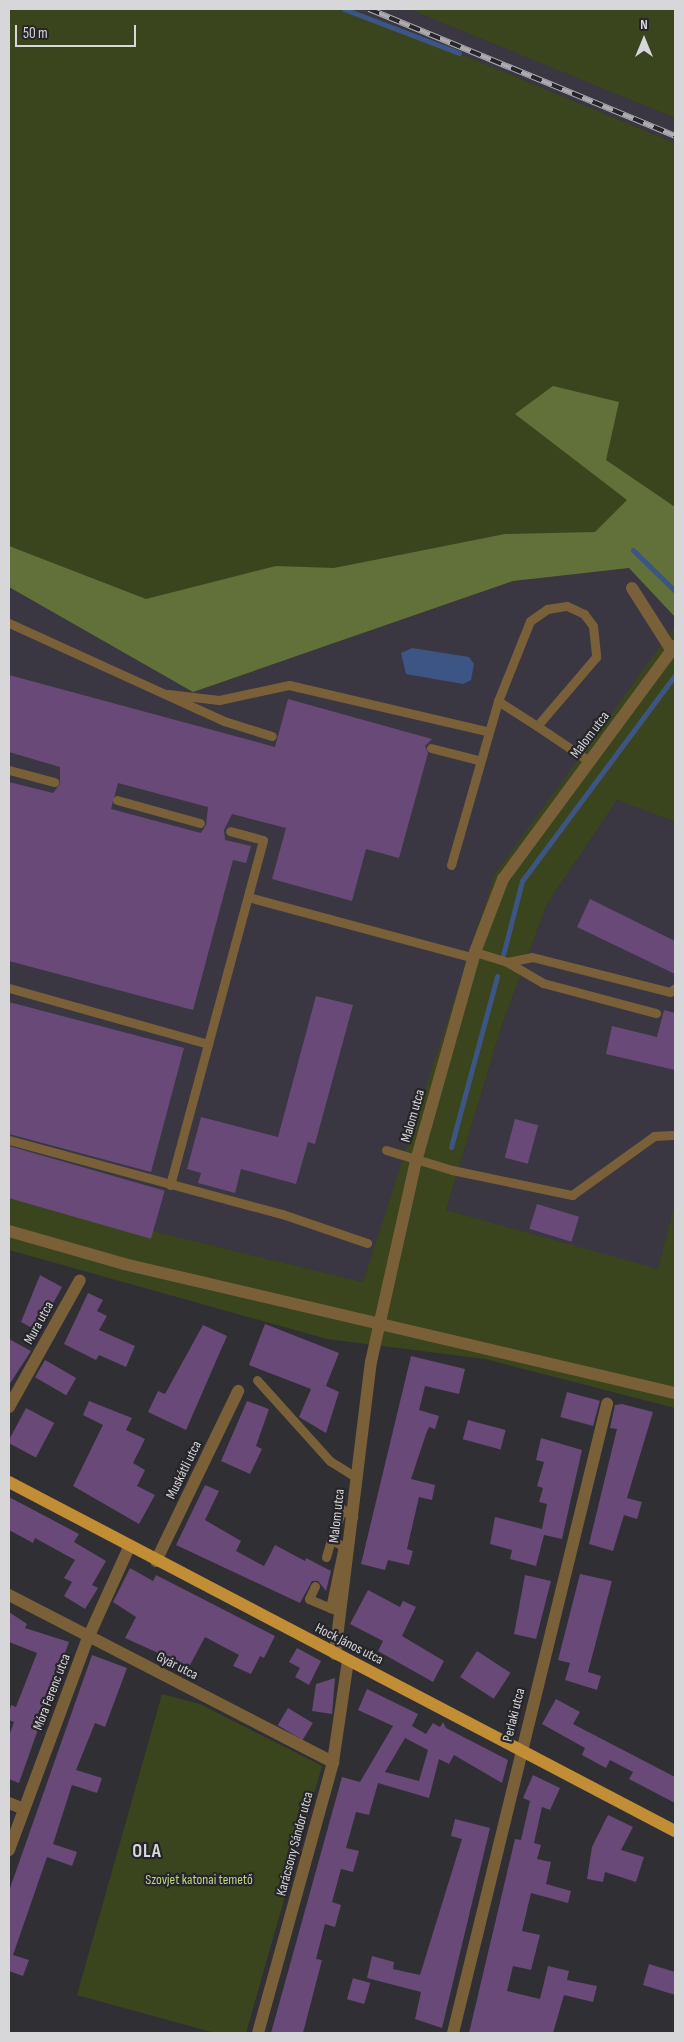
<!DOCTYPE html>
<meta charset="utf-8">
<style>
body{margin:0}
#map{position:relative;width:684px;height:2042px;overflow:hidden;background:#302f34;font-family:"Sofia Sans Condensed",sans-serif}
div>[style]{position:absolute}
.built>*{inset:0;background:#3a3742}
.green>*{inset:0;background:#3a451e}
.forest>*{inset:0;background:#617139}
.water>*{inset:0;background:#3d5584}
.stream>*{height:5px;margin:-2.5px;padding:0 2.5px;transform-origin:2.5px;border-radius:2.5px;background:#3d5584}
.building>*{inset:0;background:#684977;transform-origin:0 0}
.service>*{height:9px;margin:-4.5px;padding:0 4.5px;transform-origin:4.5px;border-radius:4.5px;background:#7a6039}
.minor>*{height:12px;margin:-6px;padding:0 6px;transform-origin:6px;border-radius:6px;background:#7a6039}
.tertiary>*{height:12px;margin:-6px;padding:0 6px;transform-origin:6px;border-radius:6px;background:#7a6039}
.primary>*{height:12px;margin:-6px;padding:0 6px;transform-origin:6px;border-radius:6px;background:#c28e35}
.rail>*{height:5.5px;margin-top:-2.75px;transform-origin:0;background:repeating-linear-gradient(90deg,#26252a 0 11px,#acabaf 0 22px);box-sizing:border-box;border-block:1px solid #acabaf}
span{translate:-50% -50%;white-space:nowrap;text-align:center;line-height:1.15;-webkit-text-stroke:4.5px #26252a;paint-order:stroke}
.street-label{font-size:14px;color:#d7d6d9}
.park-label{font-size:14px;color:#bdd682}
.district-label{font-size:19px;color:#d7d6d9;font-weight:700;letter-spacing:1px}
.frame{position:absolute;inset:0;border:10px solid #d7d6d9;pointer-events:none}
.north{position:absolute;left:619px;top:15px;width:50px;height:50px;-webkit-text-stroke:4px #26252a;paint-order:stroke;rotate:0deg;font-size:14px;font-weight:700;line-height:20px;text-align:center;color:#d7d6d9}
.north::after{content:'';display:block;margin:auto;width:18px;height:22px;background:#d7d6d9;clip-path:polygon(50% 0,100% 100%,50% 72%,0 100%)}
.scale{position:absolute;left:15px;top:25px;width:121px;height:22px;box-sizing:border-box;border:2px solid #d7d6d9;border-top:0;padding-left:6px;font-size:15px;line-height:18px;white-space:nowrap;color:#d7d6d9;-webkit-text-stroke:4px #26252a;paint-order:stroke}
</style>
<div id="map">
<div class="built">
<div style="clip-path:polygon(352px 9px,409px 9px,675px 118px,675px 143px)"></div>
<div style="clip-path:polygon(629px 568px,675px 617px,675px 626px,473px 946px,363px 1282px,9px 1196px,9px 587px,193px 692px,513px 581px)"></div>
<div style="clip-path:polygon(617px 800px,675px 822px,675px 1202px,658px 1270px,446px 1210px,502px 1025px,547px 904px)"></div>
</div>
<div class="green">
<div style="clip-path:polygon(9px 9px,352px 9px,675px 143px,675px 617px,629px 568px,513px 581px,193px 692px,9px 587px)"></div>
<div style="clip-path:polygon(409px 9px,675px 9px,675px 118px,484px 40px)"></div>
<div style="clip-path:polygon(675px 626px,675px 822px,617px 800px,547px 904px,502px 1025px,446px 1210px,658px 1269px,675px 1202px,675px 1408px,485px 1359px,327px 1339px,9px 1250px,9px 1196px,363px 1282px,495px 874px)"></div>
<div style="clip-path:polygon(162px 1694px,200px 1704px,322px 1766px,246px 2033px,215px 2033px,77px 1995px)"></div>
</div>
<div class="forest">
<div style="clip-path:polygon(553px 386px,619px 402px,606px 460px,675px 507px,675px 617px,629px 568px,513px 581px,193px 692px,9px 587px,9px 546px,146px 599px,276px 566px,334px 568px,505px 534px,595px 532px,627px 500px,515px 414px)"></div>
</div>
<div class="water">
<div style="clip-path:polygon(412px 648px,469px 657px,474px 664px,471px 680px,463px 684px,406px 674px,401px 653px)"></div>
</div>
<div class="stream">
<div style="left:344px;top:9px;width:123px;rotate:20.9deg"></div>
<div style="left:633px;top:550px;width:59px;rotate:44.3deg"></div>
<div style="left:503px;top:955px;width:76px;rotate:-75.6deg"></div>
<div style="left:522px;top:881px;width:257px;rotate:-53.4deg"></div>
<div style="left:451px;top:1147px;width:177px;rotate:-74.9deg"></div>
</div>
<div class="building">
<div style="clip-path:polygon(evenodd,9px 675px,275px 747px,288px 699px,432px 739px,425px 746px,428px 753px,399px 858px,366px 849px,352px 901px,272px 879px,286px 828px,232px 814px,224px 830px,225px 840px,251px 846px,246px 863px,233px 860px,193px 1010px,9px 961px,9px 782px,53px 793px,60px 784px,60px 767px,9px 752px,9px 675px,118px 783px,208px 807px,206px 825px,201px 833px,111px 809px,118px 783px)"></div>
<div style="clip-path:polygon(590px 899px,675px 941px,675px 974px,577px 927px)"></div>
<div style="clip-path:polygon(316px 996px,353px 1005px,315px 1144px,308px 1142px,296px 1184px,241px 1169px,235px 1193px,198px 1183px,201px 1173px,187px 1169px,201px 1117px,278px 1137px)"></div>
<div style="clip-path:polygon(9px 1002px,184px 1048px,151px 1172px,9px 1134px)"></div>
<div style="clip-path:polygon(664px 1010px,675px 1013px,675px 1070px,606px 1054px,612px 1026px,657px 1037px)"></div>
<div style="left:515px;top:1119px;width:24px;height:40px;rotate:15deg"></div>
<div style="left:9px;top:1146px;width:162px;height:50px;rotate:16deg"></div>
<div style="left:537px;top:1204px;width:44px;height:26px;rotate:17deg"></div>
<div style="clip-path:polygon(40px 1275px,62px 1287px,38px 1331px,21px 1322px)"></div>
<div style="clip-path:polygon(88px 1293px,103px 1300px,97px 1311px,107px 1316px,99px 1330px,135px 1346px,126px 1367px,99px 1355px,96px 1360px,64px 1344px)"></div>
<div style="clip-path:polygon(265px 1324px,339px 1353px,326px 1386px,339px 1392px,326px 1433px,299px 1417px,311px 1389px,249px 1365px)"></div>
<div style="clip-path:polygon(203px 1325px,227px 1336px,186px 1430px,148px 1412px,158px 1391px,165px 1394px)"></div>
<div style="clip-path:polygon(9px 1339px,31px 1351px,9px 1385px)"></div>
<div style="clip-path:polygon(411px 1356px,465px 1369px,459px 1394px,425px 1386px,419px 1410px,439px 1416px,435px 1429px,429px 1427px,426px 1434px,411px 1479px,435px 1485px,432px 1500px,419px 1497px,407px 1549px,413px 1551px,409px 1565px,388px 1560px,385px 1570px,361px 1564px)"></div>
<div style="left:45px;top:1360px;width:36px;height:20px;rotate:30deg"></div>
<div style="left:567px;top:1392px;width:34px;height:26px;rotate:15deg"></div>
<div style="clip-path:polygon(89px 1401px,132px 1418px,126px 1430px,145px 1439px,133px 1463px,145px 1470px,137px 1486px,155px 1495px,139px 1524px,73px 1486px,103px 1425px,83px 1415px)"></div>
<div style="clip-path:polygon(247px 1401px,269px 1409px,256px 1446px,262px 1449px,250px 1474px,221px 1461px)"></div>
<div style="clip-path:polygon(622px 1404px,653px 1412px,627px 1498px,642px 1502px,637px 1519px,624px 1515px,613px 1551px,589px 1544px,617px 1429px,610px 1428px,615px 1405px)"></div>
<div style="left:26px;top:1408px;width:32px;height:39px;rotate:28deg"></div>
<div style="left:468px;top:1420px;width:39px;height:20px;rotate:15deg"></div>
<div style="clip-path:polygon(541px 1438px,582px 1450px,562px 1539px,544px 1535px,536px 1566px,510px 1559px,512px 1550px,490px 1544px,495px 1517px,542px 1529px,547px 1504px,539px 1502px,543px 1488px,537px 1486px,544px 1462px,536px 1460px)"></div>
<div style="clip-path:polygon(205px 1485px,219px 1491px,205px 1520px,241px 1541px,236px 1551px,264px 1566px,275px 1545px,305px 1561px,306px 1558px,331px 1571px,326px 1591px,318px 1581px,312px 1581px,300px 1603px,176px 1545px)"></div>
<div style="clip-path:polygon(9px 1497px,79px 1534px,74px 1542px,106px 1561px,92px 1585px,98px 1588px,85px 1609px,64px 1596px,72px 1582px,64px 1578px,75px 1560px,35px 1538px,33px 1543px,9px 1530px)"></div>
<div style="clip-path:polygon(130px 1568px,153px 1581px,156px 1575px,275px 1636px,264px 1658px,260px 1656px,251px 1674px,233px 1666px,239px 1655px,205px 1637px,189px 1667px,125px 1638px,136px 1617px,113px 1602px)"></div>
<div style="clip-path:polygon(580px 1574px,612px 1581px,588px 1672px,601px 1676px,597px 1690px,565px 1680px,570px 1663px,558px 1660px)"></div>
<div style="clip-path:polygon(525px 1575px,551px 1581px,536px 1639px,514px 1634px)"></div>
<div style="clip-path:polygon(368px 1590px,400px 1607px,403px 1601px,416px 1607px,402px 1636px,444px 1661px,433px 1682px,378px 1651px,383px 1641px,350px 1624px)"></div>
<div style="clip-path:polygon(9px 1612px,27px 1624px,25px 1628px,69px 1642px,19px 1783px,9px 1779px,9px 1736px,14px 1722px,9px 1720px,9px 1712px,11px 1705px,16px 1707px,37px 1653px,9px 1642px)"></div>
<div style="clip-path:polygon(297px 1648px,321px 1661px,309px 1685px,295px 1677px,300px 1668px,289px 1662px)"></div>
<div style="left:477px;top:1651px;width:40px;height:31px;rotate:33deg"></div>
<div style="clip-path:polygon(92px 1655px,127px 1668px,105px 1727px,95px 1723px,76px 1770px,102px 1778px,97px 1793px,72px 1785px,53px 1844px,77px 1852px,72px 1866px,47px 1857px,13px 1955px,29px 1960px,23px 1976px,9px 1971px,9px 1891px)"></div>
<div style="clip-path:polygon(335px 1678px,332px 1714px,312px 1711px,316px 1684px)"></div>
<div style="clip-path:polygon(evenodd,367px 1689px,418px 1714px,412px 1726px,426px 1734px,433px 1723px,440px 1727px,443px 1722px,446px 1728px,508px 1760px,502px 1783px,454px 1755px,449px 1764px,439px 1759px,429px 1798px,378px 1783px,369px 1815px,356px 1812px,346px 1848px,359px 1851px,353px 1872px,341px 1869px,332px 1902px,341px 1905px,335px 1927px,325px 1924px,316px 1959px,322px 1960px,303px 2033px,271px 2033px,342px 1777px,360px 1782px,393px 1726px,358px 1710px,367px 1689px,405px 1738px,428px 1750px,419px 1781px,385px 1772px,405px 1738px)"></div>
<div style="clip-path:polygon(556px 1699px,580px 1712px,573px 1724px,675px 1777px,675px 1803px,629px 1779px,633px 1772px,610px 1760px,606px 1768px,582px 1755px,585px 1748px,542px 1724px)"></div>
<div style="left:288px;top:1708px;width:29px;height:20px;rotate:31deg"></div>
<div style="clip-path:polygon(533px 1775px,560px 1788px,550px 1810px,542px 1807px,534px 1843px,541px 1845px,537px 1859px,551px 1862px,546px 1884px,571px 1891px,568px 1903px,531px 1893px,522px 1931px,540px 1935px,531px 1970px,513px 1966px,507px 1991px,540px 1999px,548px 1966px,569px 1971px,567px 1980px,597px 1986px,593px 2002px,564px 1995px,553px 2033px,469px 2033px,515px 1839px,521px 1840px,530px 1801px,523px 1798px)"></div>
<div style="clip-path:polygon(608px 1815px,633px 1827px,621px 1850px,644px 1857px,636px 1882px,605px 1872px,603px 1882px,587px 1879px,592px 1847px)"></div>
<div style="clip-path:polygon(455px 1819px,490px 1828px,442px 2028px,415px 2019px,421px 1992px,367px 1978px,372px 1956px,394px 1962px,393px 1969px,420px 1975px,462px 1839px,451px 1836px)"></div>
<div style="clip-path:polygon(649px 1964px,675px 1972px,675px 1995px,643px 1985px)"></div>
<div style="left:353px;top:1978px;width:18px;height:22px;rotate:16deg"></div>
</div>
<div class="service">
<div style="left:567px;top:606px;width:19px;rotate:25deg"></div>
<div style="left:584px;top:614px;width:15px;rotate:53deg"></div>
<div style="left:593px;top:626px;width:31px;rotate:84deg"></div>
<div style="left:596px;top:657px;width:91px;rotate:130.5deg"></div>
<div style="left:537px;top:726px;width:46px;rotate:-147.3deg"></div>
<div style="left:498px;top:701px;width:86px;rotate:-68.2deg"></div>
<div style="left:530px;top:621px;width:21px;rotate:-35deg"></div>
<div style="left:547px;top:609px;width:20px;rotate:-9deg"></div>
<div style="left:9px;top:623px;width:236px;rotate:24.5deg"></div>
<div style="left:224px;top:721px;width:50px;rotate:17.4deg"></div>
<div style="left:168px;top:694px;width:51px;rotate:6.7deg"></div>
<div style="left:219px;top:700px;width:72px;rotate:-12.1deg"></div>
<div style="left:289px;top:685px;width:203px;rotate:13.1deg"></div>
<div style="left:537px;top:726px;width:63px;rotate:33.9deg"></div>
<div style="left:431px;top:748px;width:49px;rotate:14.3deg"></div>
<div style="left:9px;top:770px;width:47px;rotate:14.9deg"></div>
<div style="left:117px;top:800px;width:86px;rotate:15.5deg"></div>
<div style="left:451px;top:865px;width:171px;rotate:-74deg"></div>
<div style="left:248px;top:897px;width:234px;rotate:15.1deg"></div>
<div style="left:475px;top:952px;width:34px;rotate:17deg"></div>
<div style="left:507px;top:962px;width:42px;rotate:30.3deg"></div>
<div style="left:543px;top:983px;width:117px;rotate:14.9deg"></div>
<div style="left:507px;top:962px;width:25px;rotate:-11deg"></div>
<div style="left:532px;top:957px;width:142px;rotate:14.2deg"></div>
<div style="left:670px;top:992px;width:6px;rotate:-39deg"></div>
<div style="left:9px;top:988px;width:207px;rotate:15.7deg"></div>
<div style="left:9px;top:1140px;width:283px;rotate:15.2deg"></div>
<div style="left:282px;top:1214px;width:90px;rotate:18.8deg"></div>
<div style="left:386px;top:1150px;width:69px;rotate:16.9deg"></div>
<div style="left:452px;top:1170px;width:123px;rotate:11.8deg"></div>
<div style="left:572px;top:1195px;width:101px;rotate:-35.7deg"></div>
<div style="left:654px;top:1136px;width:18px;rotate:-3deg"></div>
<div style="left:170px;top:1185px;width:357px;rotate:-74.9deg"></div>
<div style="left:263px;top:840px;width:34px;rotate:-165deg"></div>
<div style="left:257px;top:1380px;width:109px;rotate:48deg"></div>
<div style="left:330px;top:1461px;width:31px;rotate:32deg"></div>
<div style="left:326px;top:1557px;width:18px;rotate:-74deg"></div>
<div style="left:315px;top:1586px;width:14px;rotate:115deg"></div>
<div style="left:309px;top:1599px;width:26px;rotate:23deg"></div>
<div style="left:330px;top:1608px;width:63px;rotate:-78.2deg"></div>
<div style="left:343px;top:1546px;width:13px;rotate:-153deg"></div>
<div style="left:331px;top:1540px;width:33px;rotate:-70deg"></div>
<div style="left:342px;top:1509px;width:14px;rotate:36deg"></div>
</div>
<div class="minor">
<div style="left:632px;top:588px;width:75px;rotate:57.6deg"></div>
<div style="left:9px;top:1407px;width:145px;rotate:-60.8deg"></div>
<div style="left:156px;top:1561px;width:189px;rotate:-64.2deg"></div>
<div style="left:9px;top:1595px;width:365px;rotate:27.3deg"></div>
<div style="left:335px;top:1654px;width:294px;rotate:-83deg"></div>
<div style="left:371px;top:1362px;width:206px;rotate:-77.4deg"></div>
<div style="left:416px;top:1161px;width:217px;rotate:-74.2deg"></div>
<div style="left:475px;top:952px;width:78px;rotate:-69deg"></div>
<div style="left:503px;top:879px;width:290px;rotate:-53.6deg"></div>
<div style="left:9px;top:1803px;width:16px;rotate:22deg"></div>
<div style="left:9px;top:1850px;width:226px;rotate:-69.6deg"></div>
<div style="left:88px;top:1638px;width:100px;rotate:-65.7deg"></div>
<div style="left:258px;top:2033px;width:281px;rotate:-74.5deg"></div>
<div style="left:333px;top:1762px;width:103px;rotate:-81.6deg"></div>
<div style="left:453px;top:2033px;width:648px;rotate:-76.24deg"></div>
</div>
<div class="tertiary">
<div style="left:9px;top:1231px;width:120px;rotate:16deg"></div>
<div style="left:124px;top:1264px;width:566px;rotate:13.18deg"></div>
</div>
<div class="primary">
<div style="left:9px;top:1482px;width:752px;rotate:27.66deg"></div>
</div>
<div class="rail">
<div style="left:369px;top:9px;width:331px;rotate:22.5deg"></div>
</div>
<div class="street-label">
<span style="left:590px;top:735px;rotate:-53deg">Malom utca</span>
<span style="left:413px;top:1116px;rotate:-74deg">Malom utca</span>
<span style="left:39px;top:1323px;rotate:-61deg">Mura utca</span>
<span style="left:184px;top:1470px;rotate:-64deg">Muskátli utca</span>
<span style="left:337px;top:1516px;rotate:-84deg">Malom utca</span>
<span style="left:349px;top:1644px;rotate:27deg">Hock János utca</span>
<span style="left:177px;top:1666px;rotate:27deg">Gyár utca</span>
<span style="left:52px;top:1692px;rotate:-69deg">Móra Ferenc utca</span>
<span style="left:514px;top:1715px;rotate:-76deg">Perlaki utca</span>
<span style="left:295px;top:1844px;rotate:-75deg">Karácsony Sándor utca</span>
</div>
<div class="park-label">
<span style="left:199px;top:1880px">Szovjet katonai temető</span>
</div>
<div class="district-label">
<span style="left:147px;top:1852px">OLA</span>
</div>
<div class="frame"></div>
<div class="north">N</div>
<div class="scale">50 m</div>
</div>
